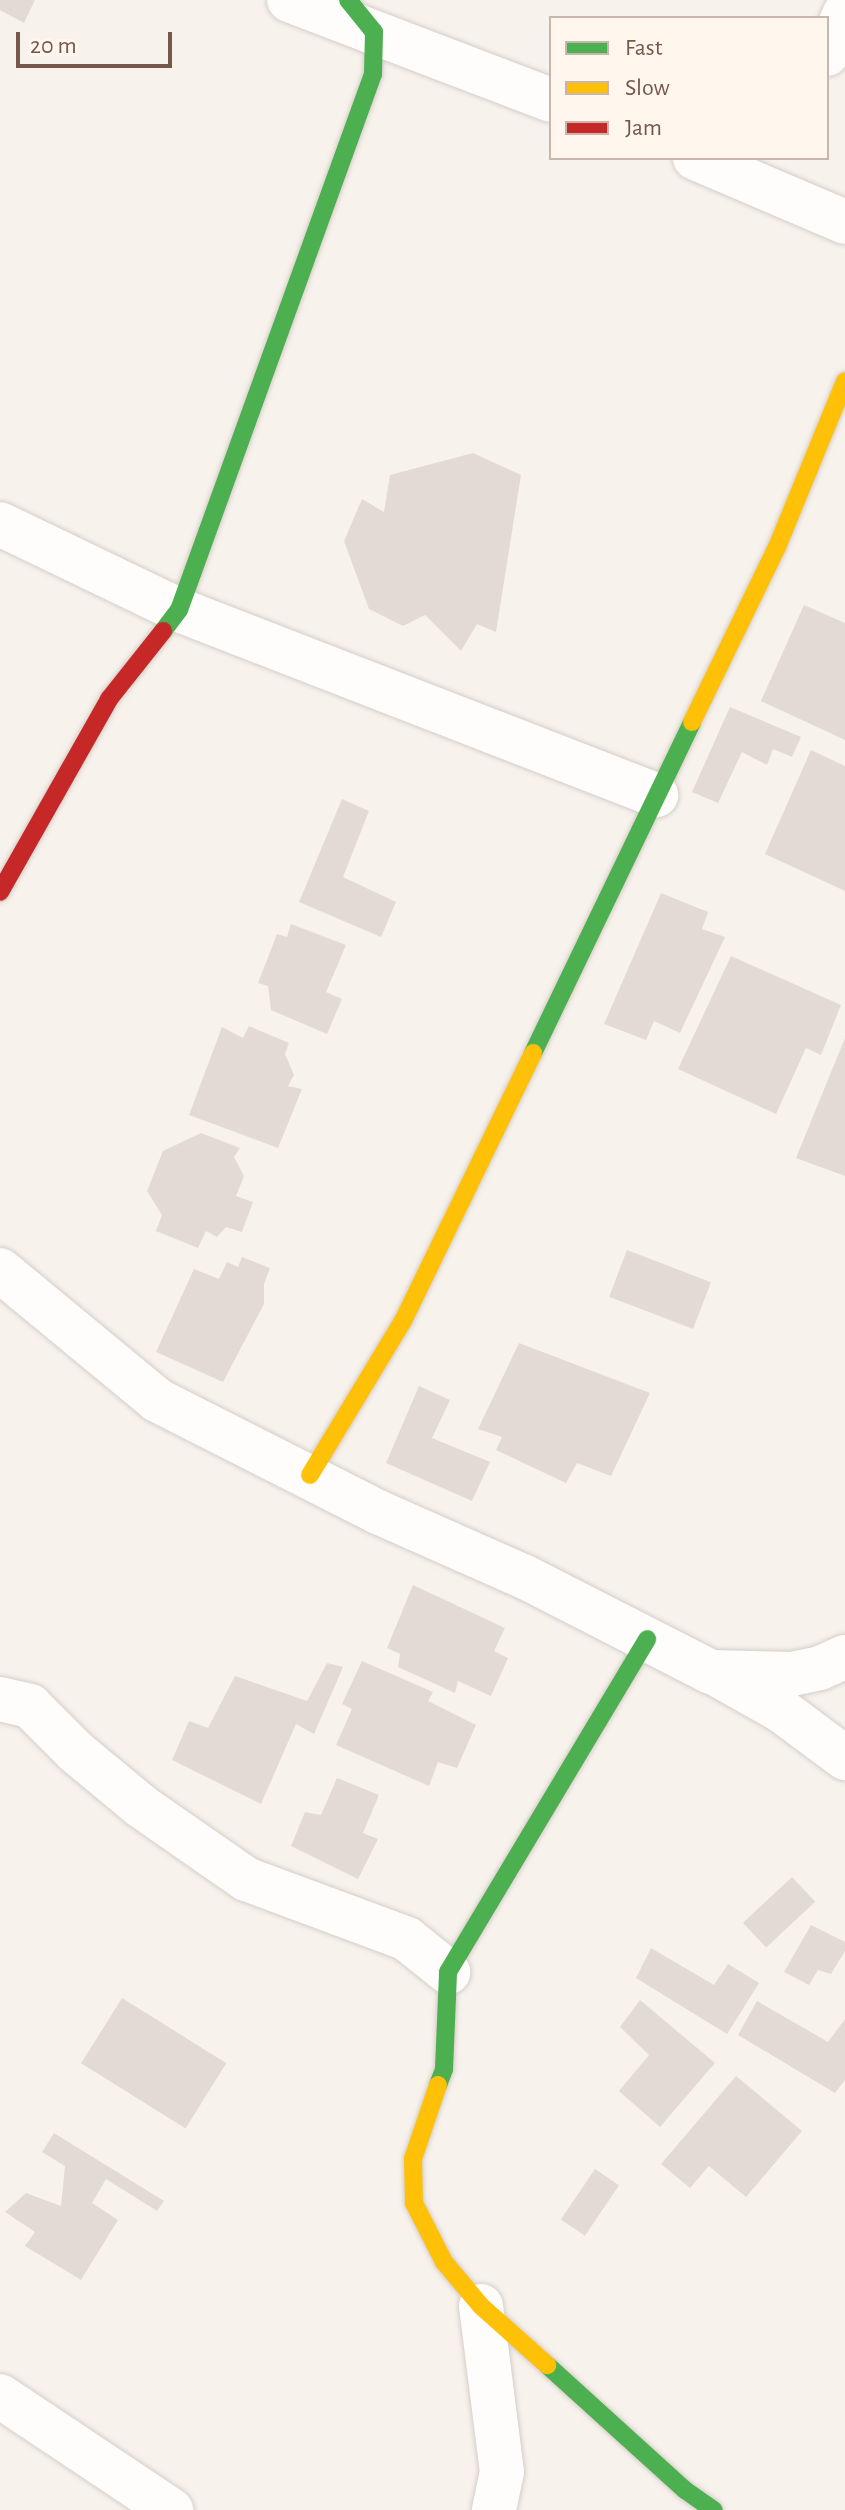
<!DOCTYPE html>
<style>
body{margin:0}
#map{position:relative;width:845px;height:2510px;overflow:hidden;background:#f7f2ec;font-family:"Alegreya Sans",sans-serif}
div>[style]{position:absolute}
.building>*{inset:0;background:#e4dad4;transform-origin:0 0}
.roads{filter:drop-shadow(0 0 2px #d6cdc8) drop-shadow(0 0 2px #d6cdc8)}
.street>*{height:44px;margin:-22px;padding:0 22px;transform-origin:22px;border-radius:22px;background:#fefdfc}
.fast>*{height:18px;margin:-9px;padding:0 9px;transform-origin:9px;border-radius:9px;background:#4caf50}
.slow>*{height:18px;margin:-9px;padding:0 9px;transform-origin:9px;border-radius:9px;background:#ffc107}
.jam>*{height:18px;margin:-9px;padding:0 9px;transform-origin:9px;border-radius:9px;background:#c62828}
span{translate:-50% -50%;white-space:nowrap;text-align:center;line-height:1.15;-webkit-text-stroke:6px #fff6ee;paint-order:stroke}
.legend{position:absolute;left:549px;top:16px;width:280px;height:144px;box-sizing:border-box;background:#fff6ee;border:2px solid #c8b6ad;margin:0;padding:10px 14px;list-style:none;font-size:24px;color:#76574c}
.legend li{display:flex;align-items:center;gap:16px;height:40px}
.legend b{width:40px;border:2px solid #c8b6ad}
.scale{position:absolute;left:16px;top:32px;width:156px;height:36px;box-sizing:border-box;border:4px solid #76574c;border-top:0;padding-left:10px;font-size:24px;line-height:28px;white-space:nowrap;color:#76574c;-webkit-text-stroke:6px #fff6ee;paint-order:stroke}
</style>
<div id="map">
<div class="building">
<div style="clip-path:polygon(0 0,35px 0,24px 23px,0 10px)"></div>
<div style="clip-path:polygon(473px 453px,521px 475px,496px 632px,477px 624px,461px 651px,425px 615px,403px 626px,369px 609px,344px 541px,362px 499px,384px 512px,390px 475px)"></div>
<div style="clip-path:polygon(804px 605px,845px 623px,845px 740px,761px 701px)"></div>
<div style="clip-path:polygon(730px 707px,801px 737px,792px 757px,773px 749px,767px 765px,742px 752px,718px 803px,692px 792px)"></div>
<div style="clip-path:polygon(811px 750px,845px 766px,845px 891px,765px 854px)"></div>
<div style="clip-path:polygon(342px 799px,369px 811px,343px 877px,396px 902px,381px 937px,299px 902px)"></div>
<div style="clip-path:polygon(661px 893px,708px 912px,702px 929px,725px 937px,680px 1033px,654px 1021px,646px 1040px,604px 1024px)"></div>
<div style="clip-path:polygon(291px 924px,346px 945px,326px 992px,342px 999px,327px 1034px,271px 1010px,268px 986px,258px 983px,277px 934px,287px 937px)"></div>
<div style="clip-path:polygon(731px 956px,841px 1005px,821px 1055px,806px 1048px,776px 1114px,678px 1069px)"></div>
<div style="clip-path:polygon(249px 1026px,289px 1043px,285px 1054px,294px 1075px,288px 1086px,302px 1089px,278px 1148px,189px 1115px,222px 1027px,243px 1038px)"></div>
<div style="clip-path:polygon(845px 1038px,845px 1176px,796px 1158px)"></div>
<div style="clip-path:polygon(201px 1133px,240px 1148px,234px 1157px,244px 1176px,236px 1196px,253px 1202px,242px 1232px,226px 1227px,217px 1237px,206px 1231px,198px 1248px,156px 1231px,162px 1215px,147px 1191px,163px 1151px)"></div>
<div style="left:627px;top:1250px;width:90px;height:50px;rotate:21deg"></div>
<div style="clip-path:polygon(242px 1257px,270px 1268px,264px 1284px,264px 1304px,223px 1382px,156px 1352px,194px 1269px,219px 1279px,227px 1262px,238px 1267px)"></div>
<div style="clip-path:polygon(519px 1343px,650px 1393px,611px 1476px,577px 1463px,566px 1483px,496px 1450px,502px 1437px,478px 1429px)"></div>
<div style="clip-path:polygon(419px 1386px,450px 1400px,432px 1438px,490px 1462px,472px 1501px,386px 1463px)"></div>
<div style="clip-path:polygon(413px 1585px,505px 1628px,494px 1651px,508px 1658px,491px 1696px,458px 1681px,455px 1693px,398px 1667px,400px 1654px,387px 1648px)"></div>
<div style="clip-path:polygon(362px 1661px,433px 1692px,428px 1701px,476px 1725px,457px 1768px,438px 1762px,429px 1786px,336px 1745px,352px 1709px,342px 1704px)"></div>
<div style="clip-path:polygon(327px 1663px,343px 1667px,314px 1734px,296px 1724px,261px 1804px,172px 1760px,189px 1721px,208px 1728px,235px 1676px,307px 1701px)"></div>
<div style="clip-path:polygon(337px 1778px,379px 1795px,363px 1833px,378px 1839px,358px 1879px,291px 1846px,305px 1812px,321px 1815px)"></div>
<div style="left:792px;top:1877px;width:34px;height:67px;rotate:47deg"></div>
<div style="clip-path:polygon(811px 1925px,845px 1942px,845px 1951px,831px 1974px,818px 1970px,809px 1985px,784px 1972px)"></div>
<div style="clip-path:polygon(651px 1948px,714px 1985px,728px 1964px,759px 1983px,727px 2034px,636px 1978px)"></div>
<div style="left:122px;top:1998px;width:123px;height:77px;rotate:32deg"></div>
<div style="clip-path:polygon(640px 2000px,715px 2063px,660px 2127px,619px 2091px,649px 2055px,620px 2027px)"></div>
<div style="clip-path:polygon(757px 2001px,828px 2042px,845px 2019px,845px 2080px,835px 2093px,738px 2035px)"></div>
<div style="clip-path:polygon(736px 2076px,802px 2131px,746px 2197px,709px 2166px,690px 2188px,661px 2164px)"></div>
<div style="clip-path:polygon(54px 2133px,164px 2201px,157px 2211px,106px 2179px,92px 2203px,118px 2220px,81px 2280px,25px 2246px,35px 2232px,5px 2212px,26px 2193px,61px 2206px,65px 2166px,42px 2152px)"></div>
<div style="left:595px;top:2169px;width:29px;height:61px;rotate:34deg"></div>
</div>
<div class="roads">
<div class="street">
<div style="left:289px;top:0;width:280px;rotate:20.9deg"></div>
<div style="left:827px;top:54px;width:45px;rotate:-66.3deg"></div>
<div style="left:695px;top:158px;width:163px;rotate:23.1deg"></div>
<div style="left:0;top:524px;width:199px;rotate:25.7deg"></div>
<div style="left:179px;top:610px;width:512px;rotate:21.2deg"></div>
<div style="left:0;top:1270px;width:204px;rotate:39.6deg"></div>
<div style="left:157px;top:1400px;width:248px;rotate:26.9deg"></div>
<div style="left:378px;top:1512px;width:161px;rotate:23.9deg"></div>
<div style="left:525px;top:1577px;width:209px;rotate:27.1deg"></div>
<div style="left:711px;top:1672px;width:81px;rotate:1.4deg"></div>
<div style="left:792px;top:1674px;width:29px;rotate:-12deg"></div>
<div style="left:820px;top:1668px;width:27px;rotate:-24deg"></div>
<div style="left:720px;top:1676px;width:71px;rotate:29.4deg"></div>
<div style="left:782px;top:1711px;width:79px;rotate:36.7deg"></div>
<div style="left:0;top:1699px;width:31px;rotate:13deg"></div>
<div style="left:30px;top:1706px;width:65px;rotate:45deg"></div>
<div style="left:76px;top:1752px;width:85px;rotate:39.7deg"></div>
<div style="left:141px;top:1806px;width:128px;rotate:34.8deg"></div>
<div style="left:246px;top:1879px;width:172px;rotate:20.4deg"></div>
<div style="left:407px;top:1939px;width:53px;rotate:38.8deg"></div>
<div style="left:481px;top:2306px;width:167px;rotate:82.8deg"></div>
<div style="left:502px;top:2472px;width:39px;rotate:102deg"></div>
<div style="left:0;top:2396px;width:206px;rotate:33.7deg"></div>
</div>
<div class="fast">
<div style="left:163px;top:631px;width:26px;rotate:-53deg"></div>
<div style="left:179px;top:610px;width:570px;rotate:-70.1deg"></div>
<div style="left:373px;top:74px;width:42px;rotate:-88.6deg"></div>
<div style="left:374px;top:32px;width:41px;rotate:-129.1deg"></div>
<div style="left:533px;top:1053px;width:367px;rotate:-64.3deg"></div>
<div style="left:438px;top:2085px;width:17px;rotate:-69deg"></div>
<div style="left:444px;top:2069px;width:97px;rotate:-87.6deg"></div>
<div style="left:448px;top:1972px;width:388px;rotate:-59.1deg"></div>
<div style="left:547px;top:2365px;width:186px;rotate:42.2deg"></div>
<div style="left:685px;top:2490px;width:35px;rotate:35deg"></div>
</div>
<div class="slow">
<div style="left:692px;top:722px;width:195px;rotate:-64.1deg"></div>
<div style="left:777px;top:547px;width:179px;rotate:-67.7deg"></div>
<div style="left:310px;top:1475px;width:180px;rotate:-58.9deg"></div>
<div style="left:403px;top:1321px;width:298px;rotate:-64.1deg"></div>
<div style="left:438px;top:2085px;width:78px;rotate:108.7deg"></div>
<div style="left:413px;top:2159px;width:44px;rotate:88.7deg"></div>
<div style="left:414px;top:2203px;width:66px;rotate:63deg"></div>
<div style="left:444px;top:2262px;width:57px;rotate:49.9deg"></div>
<div style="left:481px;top:2306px;width:89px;rotate:41.8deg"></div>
</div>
<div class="jam">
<div style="left:0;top:892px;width:222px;rotate:-60.5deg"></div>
<div style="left:109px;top:699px;width:87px;rotate:-51.5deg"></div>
</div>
</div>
<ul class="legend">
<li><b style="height:10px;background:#4caf50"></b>Fast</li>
<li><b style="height:10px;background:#ffc107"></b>Slow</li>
<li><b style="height:10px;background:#c62828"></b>Jam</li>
</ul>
<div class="scale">20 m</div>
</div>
